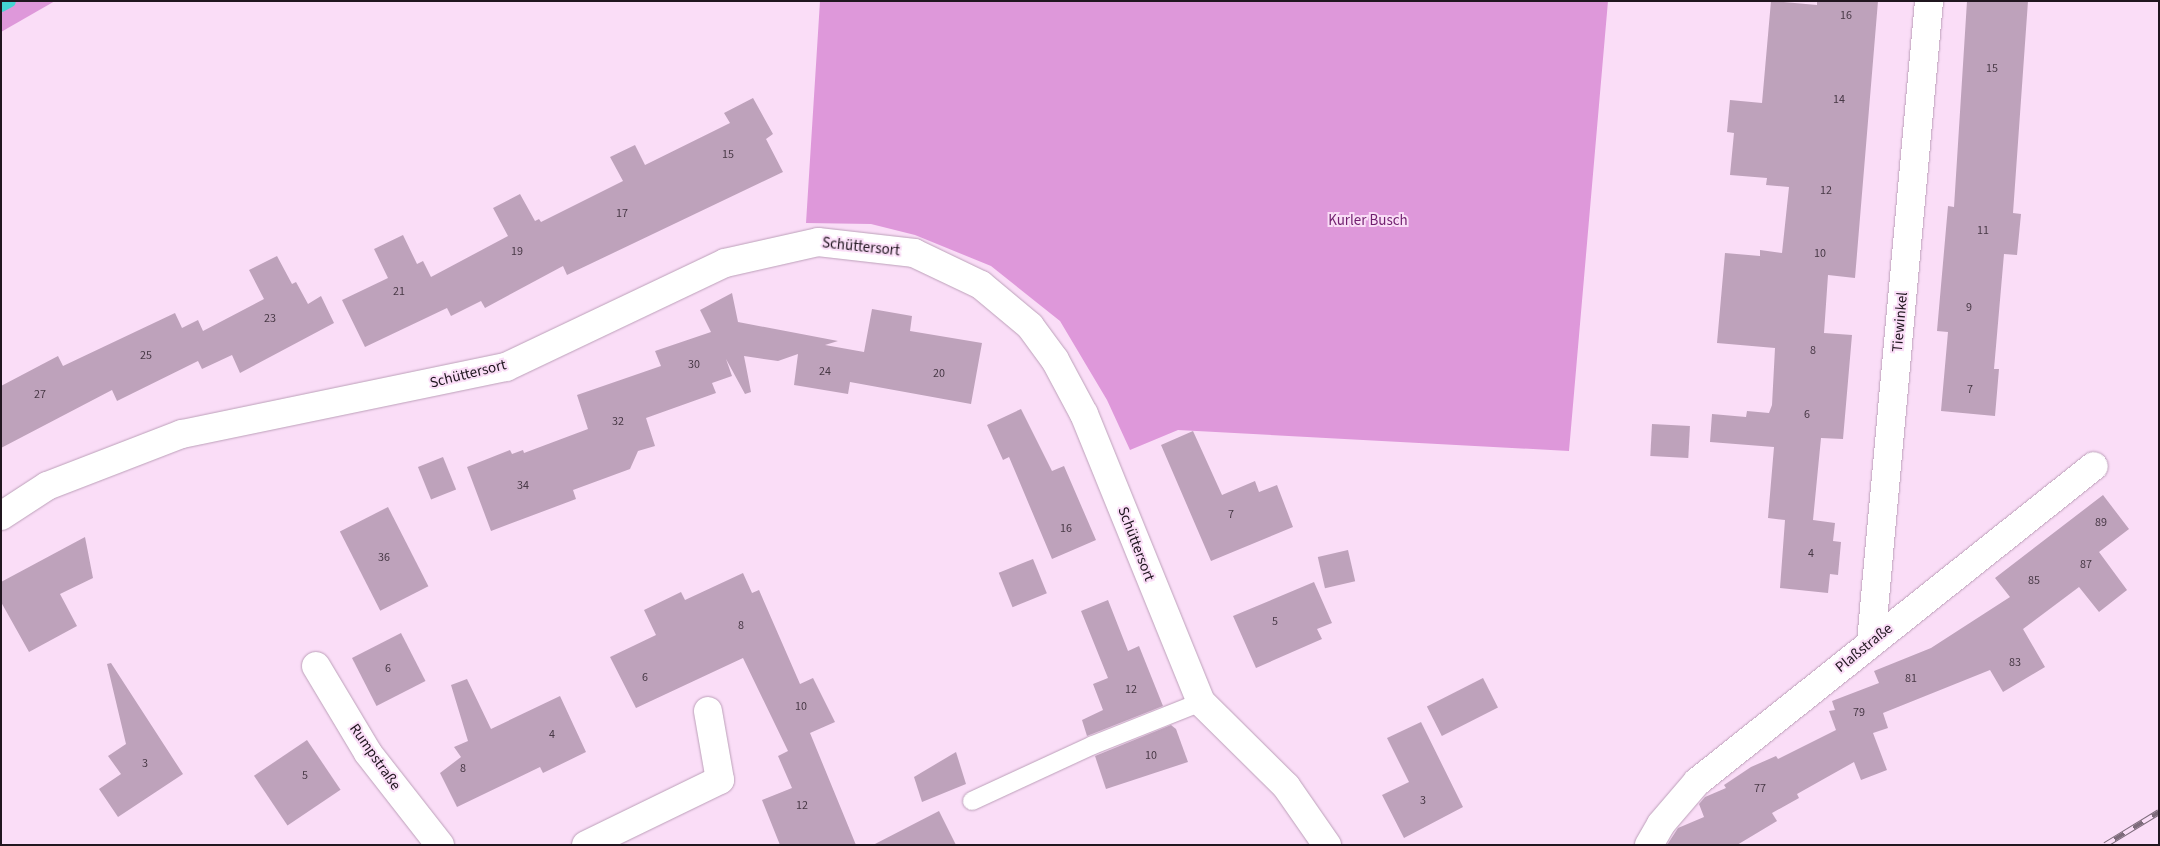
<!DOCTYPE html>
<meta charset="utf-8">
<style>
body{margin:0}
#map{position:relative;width:2160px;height:846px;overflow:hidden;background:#faddf7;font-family:"Source Sans 3",sans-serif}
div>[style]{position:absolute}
.forest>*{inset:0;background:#de98da}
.stream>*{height:11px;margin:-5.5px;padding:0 5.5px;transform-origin:5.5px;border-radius:5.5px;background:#44d5d2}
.building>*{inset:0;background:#bea2bb;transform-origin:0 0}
.roads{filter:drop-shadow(0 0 1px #bca0b9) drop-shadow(0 0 1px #bca0b9)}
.service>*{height:18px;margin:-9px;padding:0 9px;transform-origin:9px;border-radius:9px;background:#fff}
.minor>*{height:28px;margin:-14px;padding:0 14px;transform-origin:14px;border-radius:14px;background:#fff}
.rail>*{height:5.5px;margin-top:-2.75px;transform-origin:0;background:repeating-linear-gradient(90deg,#faddf7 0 11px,#7d6b7b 0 22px);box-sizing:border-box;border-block:1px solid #7d6b7b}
span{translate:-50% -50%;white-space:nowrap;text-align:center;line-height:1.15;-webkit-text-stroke:4px #faddf7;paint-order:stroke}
.number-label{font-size:12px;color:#483946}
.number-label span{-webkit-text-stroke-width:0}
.park-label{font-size:15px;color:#711f6f}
.street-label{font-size:15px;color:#20161f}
.frame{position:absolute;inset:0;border:2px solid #20161f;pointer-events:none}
</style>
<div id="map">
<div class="forest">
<div style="clip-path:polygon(1px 1px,55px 1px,1px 32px)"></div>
<div style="clip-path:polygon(820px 1px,1608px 1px,1569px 451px,1178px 430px,1130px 450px,1107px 400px,1060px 321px,991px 266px,915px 235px,871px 224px,806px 223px)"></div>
</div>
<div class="stream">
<div style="left:1px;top:6px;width:10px;rotate:-29deg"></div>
</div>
<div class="building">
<div style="clip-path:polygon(1771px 1px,1817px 5px,1817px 1px,1878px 1px,1855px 278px,1828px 275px,1824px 333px,1852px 335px,1843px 439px,1821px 438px,1813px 520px,1835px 523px,1833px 541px,1841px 542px,1838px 575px,1830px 574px,1828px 593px,1780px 588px,1785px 520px,1768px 518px,1774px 447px,1710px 442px,1712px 414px,1746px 417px,1747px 411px,1769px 413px,1772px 405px,1775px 348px,1717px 343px,1725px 253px,1760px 256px,1760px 250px,1782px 253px,1789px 187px,1766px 185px,1767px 178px,1730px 175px,1734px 133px,1727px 132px,1730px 100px,1762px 103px)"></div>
<div style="clip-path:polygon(1967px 1px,2028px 1px,2013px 213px,2021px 214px,2017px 255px,2004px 254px,1994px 369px,1999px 369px,1995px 416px,1941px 411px,1948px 332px,1937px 331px,1948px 206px,1954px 207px)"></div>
<div style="clip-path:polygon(753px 98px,773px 134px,766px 139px,783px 172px,567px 275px,563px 266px,485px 308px,481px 301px,451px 316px,447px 308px,365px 347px,342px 300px,388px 278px,374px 249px,403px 235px,417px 264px,423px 261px,431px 277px,508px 236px,493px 208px,520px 194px,535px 221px,539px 219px,541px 222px,623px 181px,610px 157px,635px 145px,645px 165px,730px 123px,724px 113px)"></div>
<div style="clip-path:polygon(277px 256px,292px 284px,296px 282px,308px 304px,321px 296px,334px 323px,240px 373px,232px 355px,202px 369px,198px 361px,117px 401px,112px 390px,1px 448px,1px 386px,58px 356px,63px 366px,175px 313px,182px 328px,198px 320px,203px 331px,264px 299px,249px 270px)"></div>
<div style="clip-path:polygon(732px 293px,738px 322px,838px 341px,825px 345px,864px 352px,872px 309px,912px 316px,910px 331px,982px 343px,971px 404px,850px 382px,848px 394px,794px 385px,798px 354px,778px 361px,744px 356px,751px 392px,745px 394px,726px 359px,732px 376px,712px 383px,716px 393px,646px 418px,655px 446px,638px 451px,630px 469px,573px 490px,576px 499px,491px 531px,467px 467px,510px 450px,512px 454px,523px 450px,524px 453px,588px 429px,577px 395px,661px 366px,655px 351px,711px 332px,700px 310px)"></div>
<div style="clip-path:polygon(1021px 409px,1052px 471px,1064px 466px,1096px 540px,1052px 559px,1009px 457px,1003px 460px,987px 425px)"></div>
<div style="left:1652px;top:424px;width:38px;height:32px;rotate:3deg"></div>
<div style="clip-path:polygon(1193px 431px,1222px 495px,1255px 481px,1259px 492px,1277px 485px,1293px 527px,1211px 561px,1161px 445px)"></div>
<div style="left:443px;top:457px;width:35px;height:27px;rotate:68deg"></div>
<div style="clip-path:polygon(2103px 495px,2129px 529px,2099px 552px,2127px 590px,2099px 612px,2079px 587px,2023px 629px,2045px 667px,2003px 692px,1990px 670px,1883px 713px,1888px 728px,1873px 733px,1887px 770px,1861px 780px,1854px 762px,1797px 794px,1799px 798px,1772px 813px,1777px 821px,1737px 845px,1667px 845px,1678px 828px,1704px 817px,1699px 804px,1705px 797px,1726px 788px,1724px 785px,1751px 767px,1776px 756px,1778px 759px,1836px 730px,1829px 711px,1835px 710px,1832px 701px,1879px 683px,1874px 671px,1931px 648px,2010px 597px,1995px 578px)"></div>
<div style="left:388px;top:507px;width:89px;height:54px;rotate:63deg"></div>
<div style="clip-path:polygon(85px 537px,93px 578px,60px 594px,77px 626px,29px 652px,1px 602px,1px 582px)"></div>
<div style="left:1348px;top:550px;width:32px;height:31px;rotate:77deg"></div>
<div style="left:1033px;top:559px;width:37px;height:37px;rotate:68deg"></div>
<div style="clip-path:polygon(743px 573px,752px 593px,759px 590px,800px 684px,813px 678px,835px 722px,810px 733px,856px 845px,780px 845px,762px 800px,792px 788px,778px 756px,788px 751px,743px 658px,636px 708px,610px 657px,656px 635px,644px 610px,681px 592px,685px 600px)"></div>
<div style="clip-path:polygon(1314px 582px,1332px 623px,1317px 629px,1322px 639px,1256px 668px,1233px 616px)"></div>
<div style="clip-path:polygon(1108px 600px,1128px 651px,1139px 646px,1163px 706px,1087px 736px,1082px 720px,1103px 710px,1093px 684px,1108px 678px,1081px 611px)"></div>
<div style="left:401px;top:633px;width:54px;height:55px;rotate:63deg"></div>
<div style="clip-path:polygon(111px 663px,183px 774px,118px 817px,99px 789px,121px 774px,108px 756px,126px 744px,107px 664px)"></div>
<div style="left:1483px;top:678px;width:33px;height:63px;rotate:63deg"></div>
<div style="clip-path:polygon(467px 679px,491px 729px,560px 696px,586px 752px,543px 773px,540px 767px,457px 807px,440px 773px,461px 757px,454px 747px,468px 741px,451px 685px)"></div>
<div style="clip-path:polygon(1421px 722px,1463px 807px,1404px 838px,1382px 795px,1409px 782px,1387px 738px)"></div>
<div style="clip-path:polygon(1171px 725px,1176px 729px,1188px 762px,1106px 789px,1095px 756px)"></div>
<div style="left:307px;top:740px;width:60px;height:64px;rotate:56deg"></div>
<div style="clip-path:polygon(956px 752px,966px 784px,922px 802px,914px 777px)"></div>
<div style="clip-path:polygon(939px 811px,956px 845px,873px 845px)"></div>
</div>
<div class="roads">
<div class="service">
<div style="left:972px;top:801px;width:133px;rotate:-24.8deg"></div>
<div style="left:1093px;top:745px;width:116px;rotate:-21.7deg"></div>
</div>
<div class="minor">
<div style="left:1px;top:516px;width:55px;rotate:-33.1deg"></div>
<div style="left:47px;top:486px;width:145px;rotate:-21.1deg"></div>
<div style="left:182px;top:434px;width:331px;rotate:-11.7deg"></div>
<div style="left:506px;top:367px;width:242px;rotate:-25.4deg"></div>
<div style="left:725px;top:263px;width:95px;rotate:-12.7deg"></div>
<div style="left:818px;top:242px;width:97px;rotate:6.5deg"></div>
<div style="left:914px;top:253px;width:74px;rotate:25.5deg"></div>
<div style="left:981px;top:285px;width:64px;rotate:39.9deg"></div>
<div style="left:1030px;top:326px;width:42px;rotate:53.7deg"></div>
<div style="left:1055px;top:360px;width:61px;rotate:61.8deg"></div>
<div style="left:1084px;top:414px;width:311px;rotate:67.9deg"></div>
<div style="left:1201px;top:702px;width:120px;rotate:44.7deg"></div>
<div style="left:1286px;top:786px;width:72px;rotate:55.2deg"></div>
<div style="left:1871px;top:642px;width:644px;rotate:-84.83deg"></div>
<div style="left:316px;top:666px;width:101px;rotate:59.1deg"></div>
<div style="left:368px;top:753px;width:117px;rotate:52deg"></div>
<div style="left:586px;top:845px;width:149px;rotate:-25.9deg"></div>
<div style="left:720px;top:780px;width:70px;rotate:-99.9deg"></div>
<div style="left:1649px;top:845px;width:24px;rotate:-60deg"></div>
<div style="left:1661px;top:824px;width:55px;rotate:-49.4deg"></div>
<div style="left:1697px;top:782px;width:507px;rotate:-38.52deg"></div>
</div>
</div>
<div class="rail">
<div style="left:2105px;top:845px;width:63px;rotate:-31.4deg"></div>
</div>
<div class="number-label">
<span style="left:1846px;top:16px">16</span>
<span style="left:1992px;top:69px">15</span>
<span style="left:1839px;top:100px">14</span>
<span style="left:728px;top:155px">15</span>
<span style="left:1826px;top:191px">12</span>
<span style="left:622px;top:214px">17</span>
<span style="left:1983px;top:231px">11</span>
<span style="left:517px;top:252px">19</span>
<span style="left:1820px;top:254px">10</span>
<span style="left:399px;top:292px">21</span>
<span style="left:1969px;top:308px">9</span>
<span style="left:270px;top:319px">23</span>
<span style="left:1813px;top:351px">8</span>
<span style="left:146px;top:356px">25</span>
<span style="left:694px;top:365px">30</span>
<span style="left:825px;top:372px">24</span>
<span style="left:939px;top:374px">20</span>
<span style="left:1970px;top:390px">7</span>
<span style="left:40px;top:395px">27</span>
<span style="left:1807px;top:415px">6</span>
<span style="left:618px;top:422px">32</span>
<span style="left:523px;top:486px">34</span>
<span style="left:1231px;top:515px">7</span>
<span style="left:2101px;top:523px">89</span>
<span style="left:1066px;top:529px">16</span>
<span style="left:1811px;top:554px">4</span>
<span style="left:384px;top:558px">36</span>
<span style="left:2086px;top:565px">87</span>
<span style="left:2034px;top:581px">85</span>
<span style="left:1275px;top:622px">5</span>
<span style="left:741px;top:626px">8</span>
<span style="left:2015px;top:663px">83</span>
<span style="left:388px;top:669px">6</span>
<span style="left:645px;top:678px">6</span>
<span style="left:1911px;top:679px">81</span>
<span style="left:1131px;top:690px">12</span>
<span style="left:801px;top:707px">10</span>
<span style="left:1859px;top:713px">79</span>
<span style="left:552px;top:735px">4</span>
<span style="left:1151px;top:756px">10</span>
<span style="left:145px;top:764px">3</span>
<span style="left:463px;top:769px">8</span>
<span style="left:305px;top:776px">5</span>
<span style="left:1760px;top:789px">77</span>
<span style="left:1423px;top:801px">3</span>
<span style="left:802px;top:806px">12</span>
</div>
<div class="park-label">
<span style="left:1368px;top:221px">Kurler Busch</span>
</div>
<div class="street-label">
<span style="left:861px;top:247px;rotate:6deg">Schüttersort</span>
<span style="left:1900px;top:322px;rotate:-85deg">Tiewinkel</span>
<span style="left:468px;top:374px;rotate:-14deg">Schüttersort</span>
<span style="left:1136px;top:544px;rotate:69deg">Schüttersort</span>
<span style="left:1864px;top:648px;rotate:-39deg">Plaßstraße</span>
<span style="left:375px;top:757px;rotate:55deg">Rumpstraße</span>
</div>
<div class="frame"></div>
</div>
